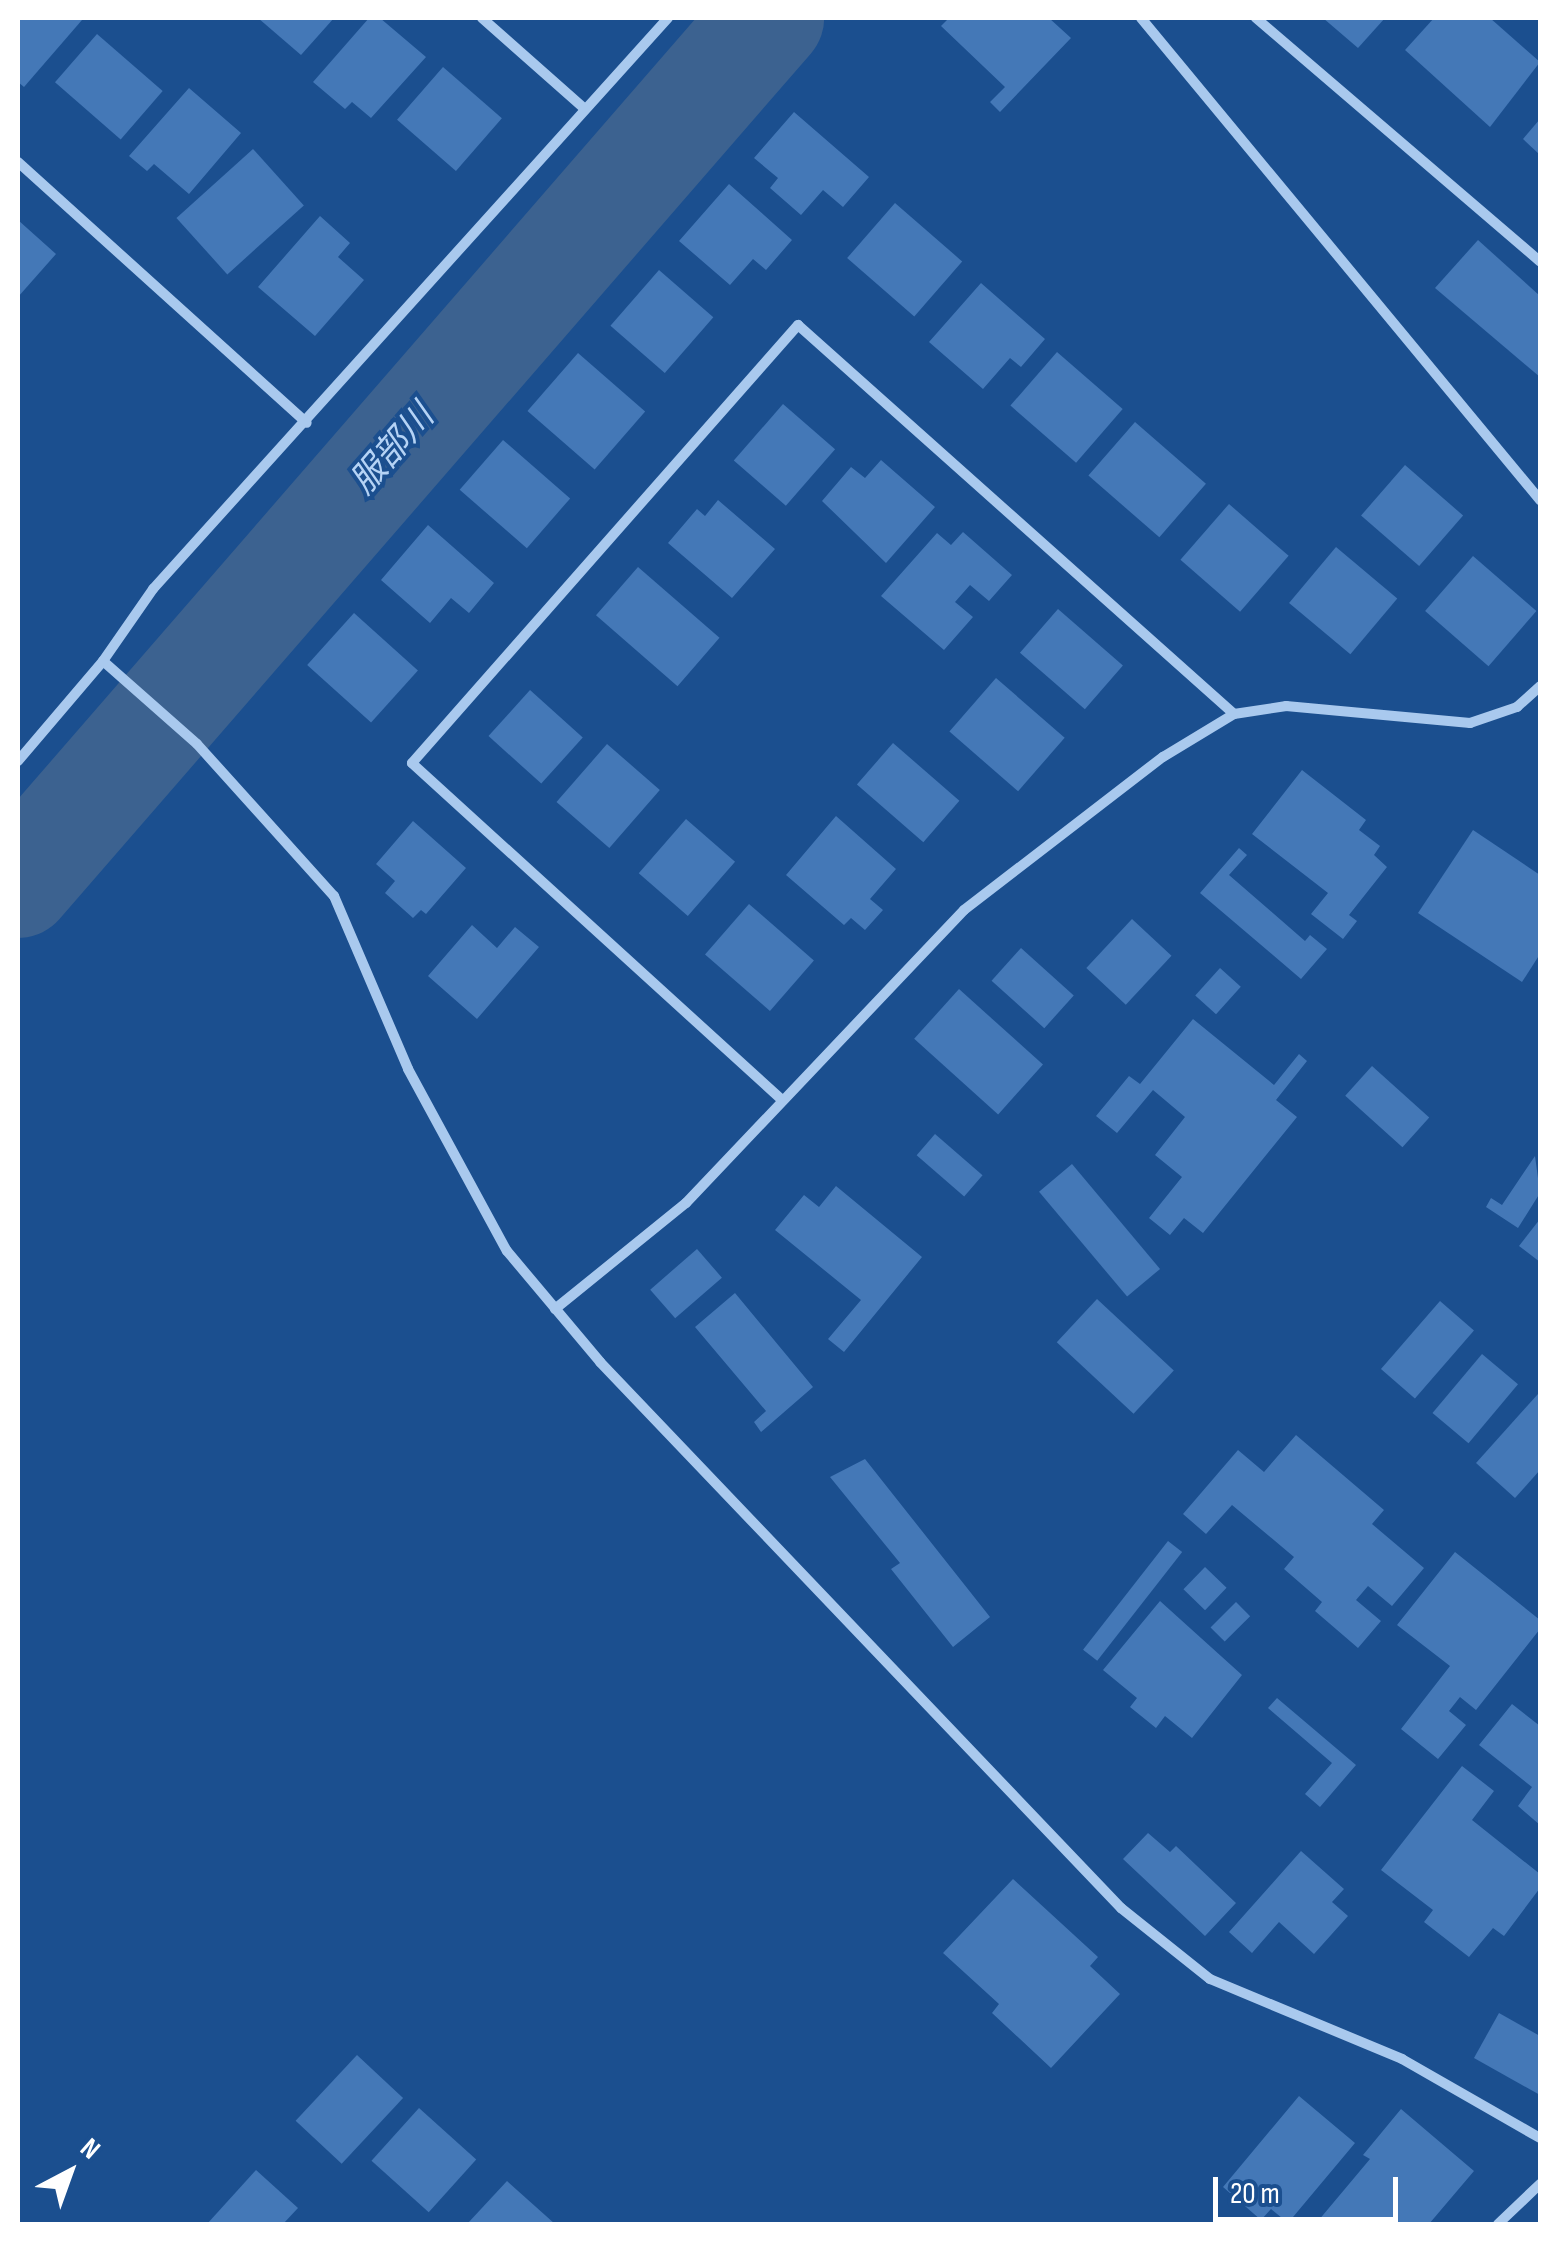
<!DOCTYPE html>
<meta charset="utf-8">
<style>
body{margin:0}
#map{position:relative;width:1558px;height:2242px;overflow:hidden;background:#1b4f8f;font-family:"Sofia Sans Condensed","Noto Sans JP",sans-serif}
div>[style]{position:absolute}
.river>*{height:110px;margin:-55px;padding:0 55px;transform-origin:55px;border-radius:55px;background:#3c6290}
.building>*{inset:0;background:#4478b7;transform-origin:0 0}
.street>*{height:10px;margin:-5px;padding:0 5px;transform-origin:5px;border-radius:5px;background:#a9c9ee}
span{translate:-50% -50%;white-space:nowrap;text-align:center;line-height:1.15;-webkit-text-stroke:8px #1b4f8f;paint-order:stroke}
.water-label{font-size:35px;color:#b5d3f5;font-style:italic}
.frame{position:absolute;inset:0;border:20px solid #fff;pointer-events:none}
.north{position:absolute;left:20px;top:2122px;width:100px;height:100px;-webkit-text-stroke:8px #1b4f8f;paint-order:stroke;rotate:41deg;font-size:28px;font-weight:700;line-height:40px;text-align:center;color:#fff}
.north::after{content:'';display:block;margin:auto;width:35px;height:45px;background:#fff;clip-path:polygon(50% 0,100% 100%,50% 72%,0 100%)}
.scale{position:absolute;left:1213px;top:2177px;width:185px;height:45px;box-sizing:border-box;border:5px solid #fff;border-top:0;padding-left:12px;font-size:30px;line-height:35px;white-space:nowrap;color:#fff;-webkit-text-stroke:8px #1b4f8f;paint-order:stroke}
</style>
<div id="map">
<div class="river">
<div style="left:18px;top:883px;width:1146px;rotate:-49.04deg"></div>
</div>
<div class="building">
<div style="clip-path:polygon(18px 18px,82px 20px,24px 87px,18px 82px)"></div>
<div style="clip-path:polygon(258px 18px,334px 18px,301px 55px)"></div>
<div style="clip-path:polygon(369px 18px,380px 18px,426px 57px,371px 118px,352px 102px,345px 109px,313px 82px)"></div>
<div style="clip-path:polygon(949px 18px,1049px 18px,1071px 38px,1000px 112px,990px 102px,1005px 87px,941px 26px)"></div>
<div style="clip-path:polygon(1323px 18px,1385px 18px,1358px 48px)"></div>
<div style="clip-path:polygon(1434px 18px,1490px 18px,1540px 62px,1490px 127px,1405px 50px)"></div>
<div style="left:97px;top:34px;width:87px;height:64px;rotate:41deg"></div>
<div style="left:443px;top:67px;width:78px;height:70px;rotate:41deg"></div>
<div style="clip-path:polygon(189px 88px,241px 133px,189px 194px,154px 164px,147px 171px,129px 156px)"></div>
<div style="clip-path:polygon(794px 112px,869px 177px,843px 207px,823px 190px,801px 215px,770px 188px,778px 178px,754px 158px)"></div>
<div style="clip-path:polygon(1540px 119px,1540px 155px,1523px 139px)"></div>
<div style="left:253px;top:149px;width:76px;height:103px;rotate:48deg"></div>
<div style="clip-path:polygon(729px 184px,792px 240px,766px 270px,753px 259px,730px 285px,679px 241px)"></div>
<div style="left:895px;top:203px;width:89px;height:73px;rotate:41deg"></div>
<div style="clip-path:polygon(320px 216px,350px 243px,338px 257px,364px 280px,315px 336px,258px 287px)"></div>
<div style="clip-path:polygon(18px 220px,56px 254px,18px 297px)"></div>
<div style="clip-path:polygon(1478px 240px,1540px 296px,1540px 377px,1435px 288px)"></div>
<div style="left:659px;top:270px;width:72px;height:74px;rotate:41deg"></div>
<div style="clip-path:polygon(981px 283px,1045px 339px,1021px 367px,1010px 358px,983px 389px,929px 342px)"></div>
<div style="left:1057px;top:352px;width:87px;height:71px;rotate:41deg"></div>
<div style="left:578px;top:353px;width:89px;height:77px;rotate:41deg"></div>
<div style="left:783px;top:404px;width:69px;height:75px;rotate:41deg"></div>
<div style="left:1135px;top:422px;width:94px;height:71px;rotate:41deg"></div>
<div style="left:503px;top:440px;width:89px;height:66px;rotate:41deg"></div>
<div style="clip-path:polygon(881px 460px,935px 507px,886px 563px,822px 501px,851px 467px,865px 478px)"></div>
<div style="left:1405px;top:465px;width:77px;height:67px;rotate:41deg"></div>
<div style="clip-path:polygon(718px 500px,775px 549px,732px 598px,668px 543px,697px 509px,705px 516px)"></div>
<div style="left:1229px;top:504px;width:79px;height:74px;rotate:41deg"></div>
<div style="clip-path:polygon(428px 525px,494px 583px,469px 613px,451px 598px,430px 623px,381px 580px)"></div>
<div style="clip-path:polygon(963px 532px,1012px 575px,989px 601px,970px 585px,955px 602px,973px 617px,944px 650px,881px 596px,937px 533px,951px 545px)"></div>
<div style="left:1336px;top:547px;width:80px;height:73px;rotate:40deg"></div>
<div style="left:1473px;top:556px;width:84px;height:73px;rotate:41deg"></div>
<div style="left:638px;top:567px;width:108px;height:64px;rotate:41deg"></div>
<div style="left:1058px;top:609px;width:86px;height:58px;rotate:41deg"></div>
<div style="left:354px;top:613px;width:86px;height:70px;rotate:42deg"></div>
<div style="left:996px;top:678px;width:91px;height:71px;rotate:41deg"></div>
<div style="left:530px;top:690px;width:71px;height:62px;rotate:42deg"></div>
<div style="left:893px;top:743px;width:88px;height:55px;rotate:41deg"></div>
<div style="left:607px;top:744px;width:70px;height:77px;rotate:41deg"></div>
<div style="clip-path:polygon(1302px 770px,1366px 820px,1359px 830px,1380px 846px,1374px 855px,1387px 867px,1349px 915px,1357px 921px,1343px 939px,1311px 914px,1328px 893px,1252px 834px)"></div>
<div style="clip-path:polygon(836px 816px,896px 869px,870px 899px,883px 910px,865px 930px,851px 918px,844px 925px,786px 875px)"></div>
<div style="left:686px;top:819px;width:65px;height:72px;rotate:41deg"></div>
<div style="clip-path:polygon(413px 821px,466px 868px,426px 914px,421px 910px,413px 918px,385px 893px,395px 881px,376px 864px)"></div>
<div style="clip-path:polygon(1473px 830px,1540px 875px,1540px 954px,1522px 982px,1418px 913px)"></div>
<div style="clip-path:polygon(1239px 848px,1247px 855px,1229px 875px,1305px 941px,1310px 935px,1327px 949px,1301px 979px,1200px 893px)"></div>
<div style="left:749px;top:904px;width:86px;height:67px;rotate:41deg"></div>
<div style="left:1132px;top:919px;width:54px;height:67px;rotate:43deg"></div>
<div style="clip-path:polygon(472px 925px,497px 948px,515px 927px,539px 947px,477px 1019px,428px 976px)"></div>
<div style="left:1021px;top:948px;width:71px;height:44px;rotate:42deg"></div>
<div style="left:1220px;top:968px;width:28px;height:37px;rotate:42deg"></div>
<div style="left:959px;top:989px;width:113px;height:67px;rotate:42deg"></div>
<div style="clip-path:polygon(1193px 1019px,1274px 1085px,1299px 1054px,1307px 1061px,1276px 1100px,1297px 1117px,1203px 1233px,1184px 1218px,1170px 1235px,1149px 1218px,1182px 1177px,1155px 1155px,1185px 1117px,1153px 1090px,1117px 1133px,1096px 1116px,1129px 1076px,1140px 1084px)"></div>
<div style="left:1372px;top:1066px;width:77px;height:40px;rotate:42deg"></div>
<div style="left:935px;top:1134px;width:63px;height:28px;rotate:41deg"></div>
<div style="clip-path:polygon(1535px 1156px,1540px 1193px,1518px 1228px,1486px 1207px,1491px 1198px,1502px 1205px)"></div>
<div style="left:1072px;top:1164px;width:137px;height:43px;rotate:50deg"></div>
<div style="clip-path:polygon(836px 1186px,922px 1257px,844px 1352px,828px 1339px,861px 1300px,775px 1230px,804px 1195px,819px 1207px)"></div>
<div style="clip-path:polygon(1540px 1219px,1540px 1262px,1519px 1246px)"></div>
<div style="left:697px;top:1249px;width:38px;height:62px;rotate:49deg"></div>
<div style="clip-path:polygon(735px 1293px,813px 1387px,761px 1432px,754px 1422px,766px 1411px,695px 1327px)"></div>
<div style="left:1097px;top:1299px;width:105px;height:59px;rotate:43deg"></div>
<div style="left:1440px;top:1301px;width:45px;height:90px;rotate:41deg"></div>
<div style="left:1482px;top:1354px;width:47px;height:77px;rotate:40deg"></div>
<div style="clip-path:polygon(1538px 1394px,1540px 1470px,1515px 1498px,1476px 1463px)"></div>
<div style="clip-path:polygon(1296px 1435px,1384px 1510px,1372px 1524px,1424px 1568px,1392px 1606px,1368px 1586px,1356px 1600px,1381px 1621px,1358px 1648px,1315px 1611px,1322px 1602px,1284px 1569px,1294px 1557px,1232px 1505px,1206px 1534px,1183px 1514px,1238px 1450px,1264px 1472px)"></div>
<div style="clip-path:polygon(865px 1459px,990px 1617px,953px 1647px,891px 1569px,900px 1563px,830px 1477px)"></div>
<div style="left:1168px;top:1541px;width:18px;height:138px;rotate:38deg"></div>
<div style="clip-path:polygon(1455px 1552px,1540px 1620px,1540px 1629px,1476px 1710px,1460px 1697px,1449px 1711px,1466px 1725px,1438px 1759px,1401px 1729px,1450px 1666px,1397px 1625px)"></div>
<div style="left:1205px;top:1567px;width:30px;height:31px;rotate:44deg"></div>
<div style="clip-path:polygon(1160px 1601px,1242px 1675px,1192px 1738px,1165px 1716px,1156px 1728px,1130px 1707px,1137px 1698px,1103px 1670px)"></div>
<div style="left:1236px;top:1602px;width:20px;height:36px;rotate:45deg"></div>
<div style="clip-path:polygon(1277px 1698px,1356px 1765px,1320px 1807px,1305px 1794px,1332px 1763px,1268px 1708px)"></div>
<div style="clip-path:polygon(1512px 1704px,1540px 1726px,1540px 1825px,1518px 1806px,1532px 1787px,1479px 1745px)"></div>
<div style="clip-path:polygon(1462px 1766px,1494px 1791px,1472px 1820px,1540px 1874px,1540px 1888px,1504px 1936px,1493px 1928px,1469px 1957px,1424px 1922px,1433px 1910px,1381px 1870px)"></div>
<div style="clip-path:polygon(1148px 1833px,1170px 1852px,1176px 1846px,1236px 1903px,1205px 1936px,1123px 1859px)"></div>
<div style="clip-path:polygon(1301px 1851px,1344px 1889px,1332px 1902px,1348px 1916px,1314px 1954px,1279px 1922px,1252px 1953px,1229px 1932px)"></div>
<div style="clip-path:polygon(1013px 1879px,1098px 1957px,1090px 1966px,1120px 1994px,1051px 2068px,992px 2013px,999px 2004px,943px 1953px)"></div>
<div style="clip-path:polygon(1499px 2013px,1540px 2036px,1540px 2095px,1474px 2058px)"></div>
<div style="left:357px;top:2055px;width:63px;height:90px;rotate:43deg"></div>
<div style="clip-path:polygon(1299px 2096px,1355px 2143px,1288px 2223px,1271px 2209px,1261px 2220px,1223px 2187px)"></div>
<div style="left:419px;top:2108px;width:77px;height:71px;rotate:42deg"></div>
<div style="clip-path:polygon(1401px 2109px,1474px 2171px,1429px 2224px,1322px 2224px,1318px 2221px,1370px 2159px,1363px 2155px)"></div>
<div style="clip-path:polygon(256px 2170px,298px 2208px,283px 2224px,207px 2224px)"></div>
<div style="clip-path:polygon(507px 2181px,555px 2224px,468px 2223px)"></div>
</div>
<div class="street">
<div style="left:482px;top:18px;width:137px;rotate:41.5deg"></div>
<div style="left:1141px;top:18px;width:626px;rotate:50.38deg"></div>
<div style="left:1256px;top:18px;width:374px;rotate:40.6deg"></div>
<div style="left:18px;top:162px;width:389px;rotate:42.1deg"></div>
<div style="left:103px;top:661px;width:125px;rotate:41.4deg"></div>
<div style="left:197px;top:744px;width:205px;rotate:48deg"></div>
<div style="left:334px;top:896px;width:188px;rotate:66.8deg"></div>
<div style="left:408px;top:1069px;width:207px;rotate:61.5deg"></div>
<div style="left:507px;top:1251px;width:145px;rotate:50deg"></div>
<div style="left:600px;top:1362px;width:755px;rotate:46.34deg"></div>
<div style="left:1121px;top:1908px;width:114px;rotate:38.6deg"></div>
<div style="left:1210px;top:1979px;width:208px;rotate:22.6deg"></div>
<div style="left:1402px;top:2059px;width:159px;rotate:29.8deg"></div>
<div style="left:18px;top:761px;width:131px;rotate:-49.6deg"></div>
<div style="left:103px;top:661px;width:88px;rotate:-55.2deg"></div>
<div style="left:153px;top:589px;width:769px;rotate:-47.95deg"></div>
<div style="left:781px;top:1099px;width:499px;rotate:-137.7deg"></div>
<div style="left:412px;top:763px;width:584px;rotate:-48.61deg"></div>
<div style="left:798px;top:325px;width:584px;rotate:41.74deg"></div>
<div style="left:555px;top:1309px;width:169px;rotate:-39deg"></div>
<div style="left:686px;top:1203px;width:404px;rotate:-46.5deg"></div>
<div style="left:964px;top:910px;width:251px;rotate:-37.6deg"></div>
<div style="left:1163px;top:757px;width:83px;rotate:-31.2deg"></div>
<div style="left:1234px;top:714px;width:53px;rotate:-8.7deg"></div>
<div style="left:1286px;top:706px;width:185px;rotate:5.3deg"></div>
<div style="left:1470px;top:723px;width:50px;rotate:-18.8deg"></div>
<div style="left:1517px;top:707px;width:31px;rotate:-42deg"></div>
<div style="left:1498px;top:2224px;width:58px;rotate:-43.6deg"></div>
</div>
<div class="water-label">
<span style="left:393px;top:450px;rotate:-49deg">服部川</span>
</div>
<div class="frame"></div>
<div class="north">N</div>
<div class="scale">20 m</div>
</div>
